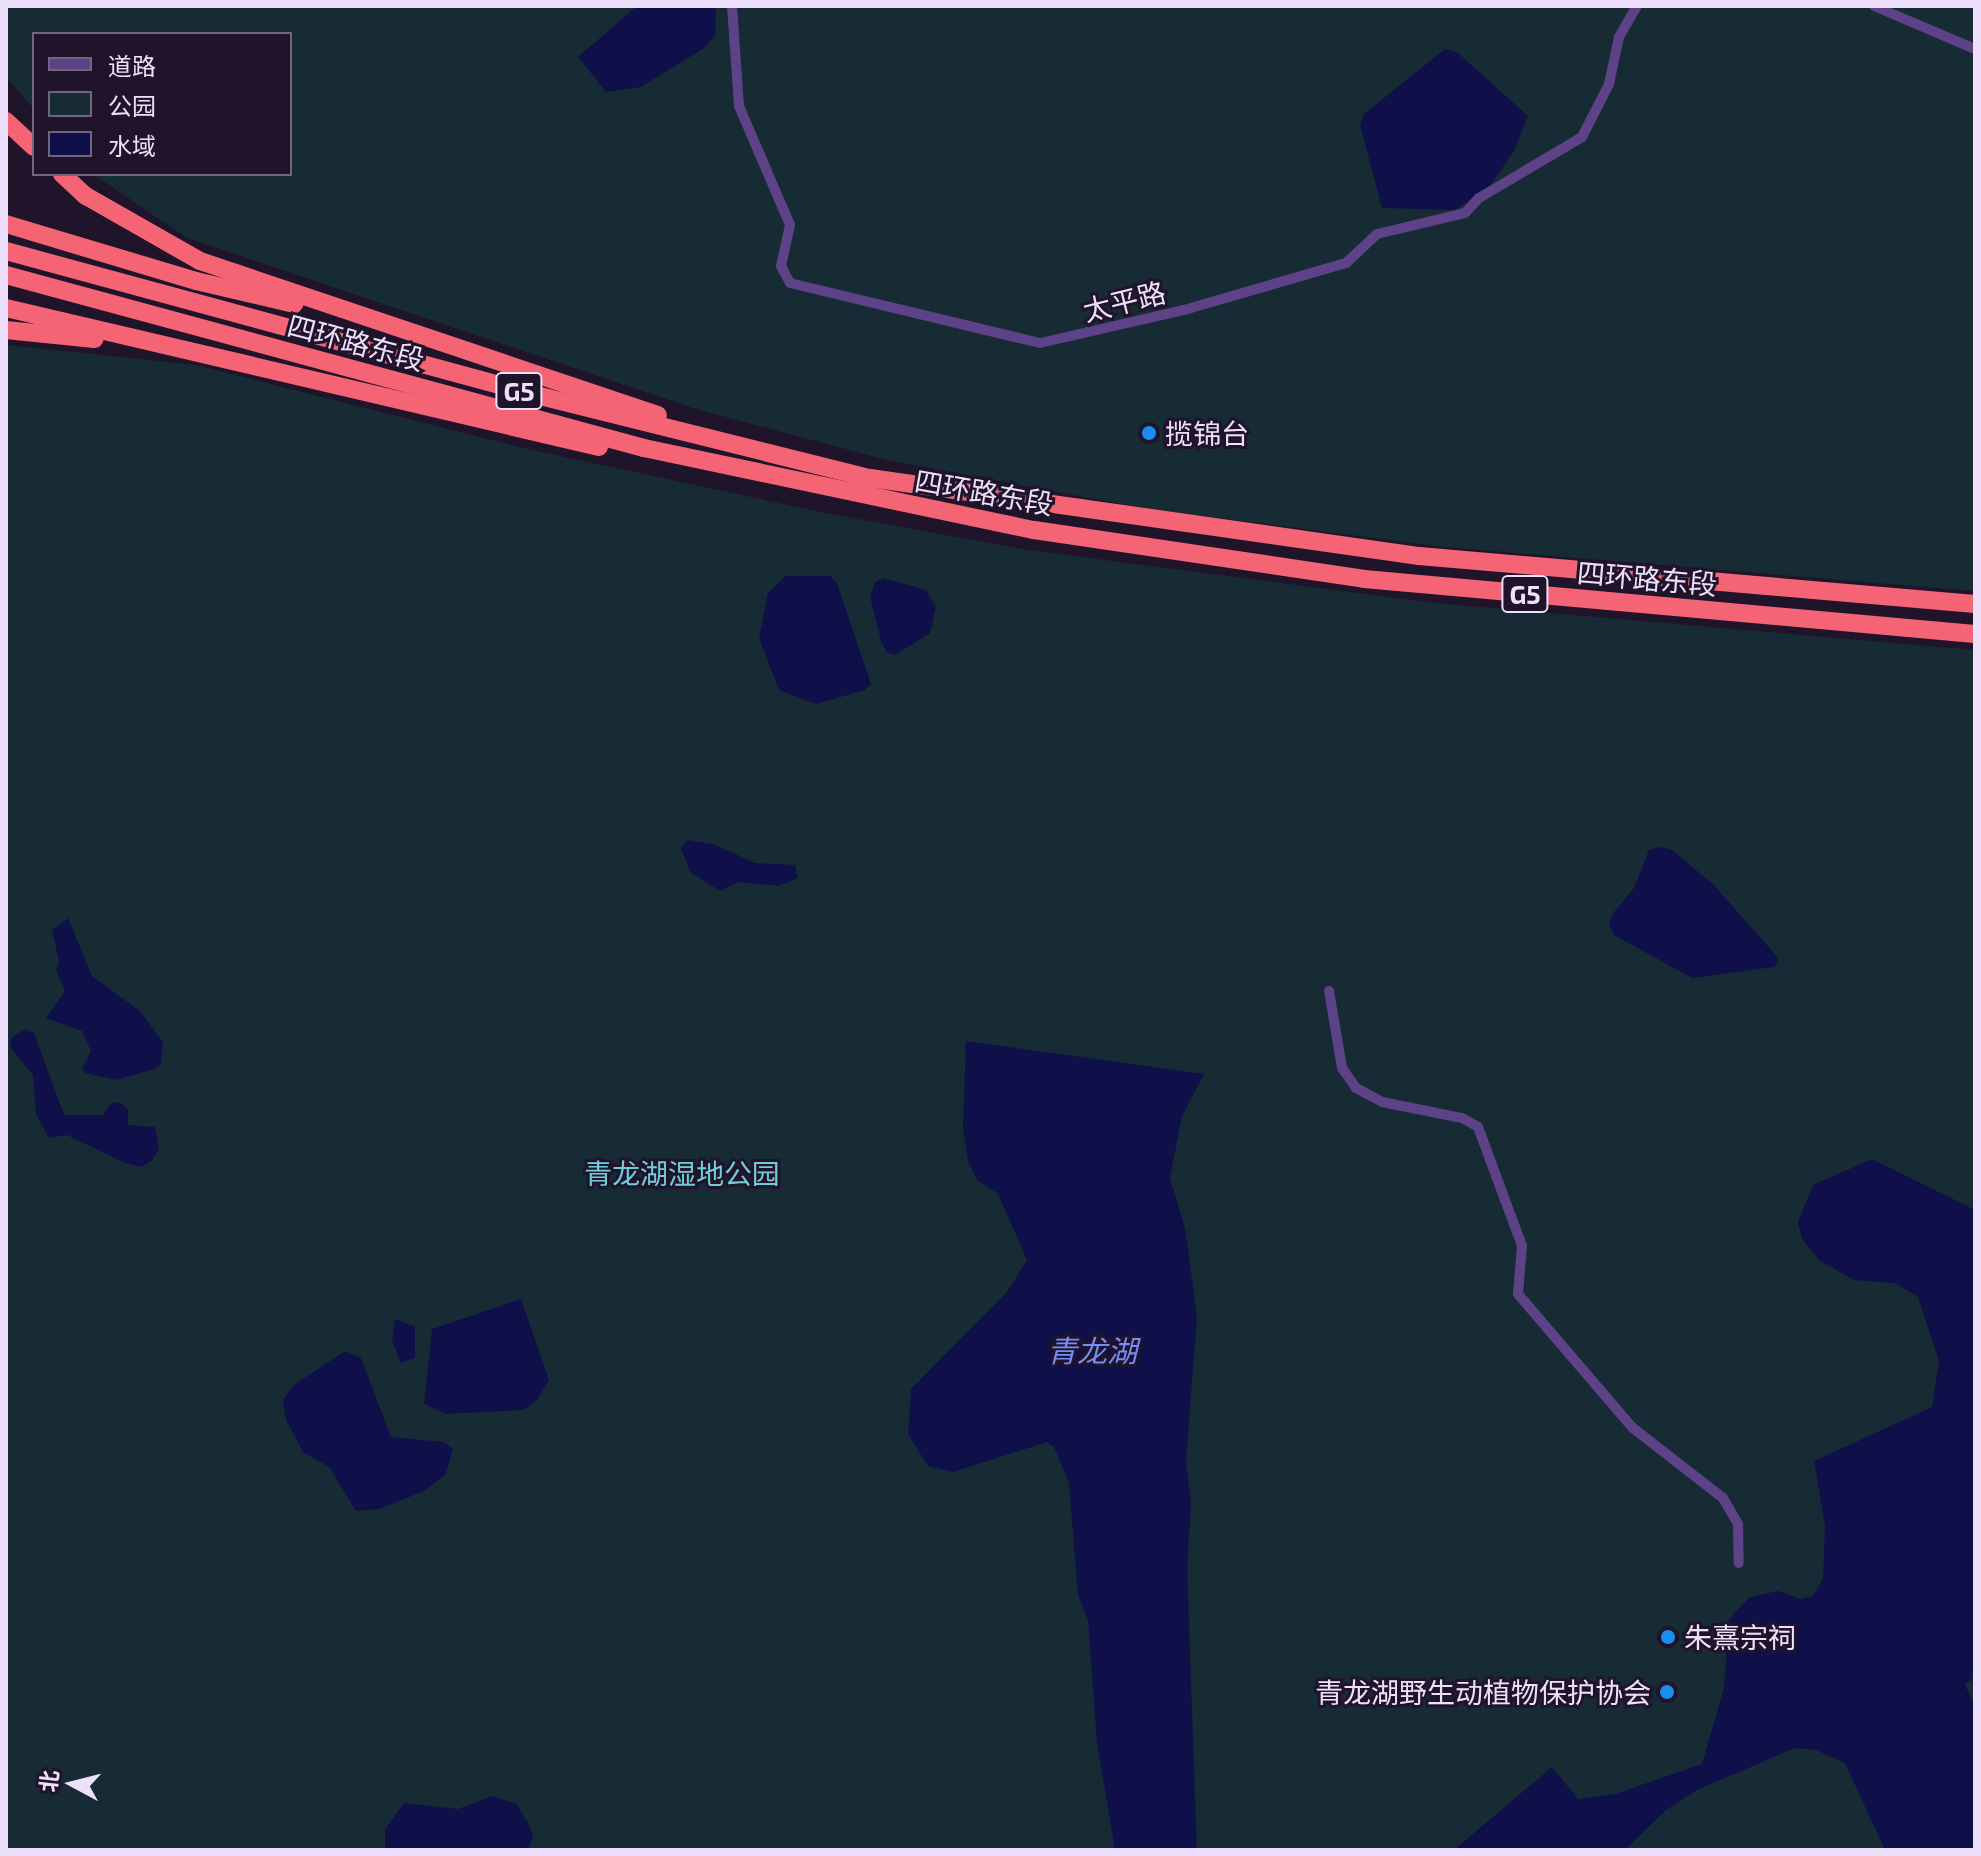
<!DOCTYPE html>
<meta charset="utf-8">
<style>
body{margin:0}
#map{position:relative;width:1981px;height:1856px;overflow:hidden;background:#20142b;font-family:"Exo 2","Noto Sans SC",sans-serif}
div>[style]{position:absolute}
.green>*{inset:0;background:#172b35}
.water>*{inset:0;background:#0f1049}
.minor>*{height:10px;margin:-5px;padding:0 5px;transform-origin:5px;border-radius:5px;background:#5e4287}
.motorway>*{height:18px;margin:-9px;padding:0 9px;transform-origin:9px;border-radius:9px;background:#f46475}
.dots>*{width:22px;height:22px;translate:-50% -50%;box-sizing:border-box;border:4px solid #20142b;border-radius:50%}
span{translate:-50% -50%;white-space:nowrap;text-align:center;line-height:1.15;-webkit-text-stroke:6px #20142b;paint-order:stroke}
.shield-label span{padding:2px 6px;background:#20142b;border:2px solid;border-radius:6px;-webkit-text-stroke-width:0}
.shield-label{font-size:26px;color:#eee0fd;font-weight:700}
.street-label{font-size:28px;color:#eee0fd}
.poi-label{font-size:28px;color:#eee0fd}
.left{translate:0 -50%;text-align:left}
.right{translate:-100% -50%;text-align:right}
.park-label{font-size:28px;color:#6fceda}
.water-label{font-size:30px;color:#758cf6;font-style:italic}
.frame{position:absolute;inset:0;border:8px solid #eee0fd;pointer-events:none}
.legend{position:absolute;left:32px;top:32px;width:260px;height:144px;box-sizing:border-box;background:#20142b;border:2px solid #72667f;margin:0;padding:10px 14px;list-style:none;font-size:24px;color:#eee0fd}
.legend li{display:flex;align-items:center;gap:16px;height:40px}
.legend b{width:40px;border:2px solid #72667f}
.north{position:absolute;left:32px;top:1744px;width:80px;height:80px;-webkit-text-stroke:6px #20142b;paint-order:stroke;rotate:277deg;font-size:22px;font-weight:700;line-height:32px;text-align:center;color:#eee0fd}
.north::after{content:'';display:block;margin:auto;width:28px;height:36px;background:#eee0fd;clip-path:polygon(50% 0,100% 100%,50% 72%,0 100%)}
</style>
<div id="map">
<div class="green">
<div style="clip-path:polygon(6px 6px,1975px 6px,1975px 591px,1445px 547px,1143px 508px,887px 460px,696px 409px,187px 238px,93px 174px,290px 174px,290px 34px,34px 34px,34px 109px,6px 77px)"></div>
<div style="clip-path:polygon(6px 345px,196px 365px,523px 448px,825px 513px,1028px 550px,1434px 603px,1975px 650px,1975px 1850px,6px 1850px)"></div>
</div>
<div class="water">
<div style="clip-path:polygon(637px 6px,716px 6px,715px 35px,704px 48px,641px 87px,606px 92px,578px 57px)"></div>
<div style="clip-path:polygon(1445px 49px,1457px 52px,1528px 116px,1514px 151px,1489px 187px,1455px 210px,1382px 208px,1360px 125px,1364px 114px)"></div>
<div style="clip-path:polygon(786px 576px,830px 576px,837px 583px,871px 684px,865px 690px,816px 704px,779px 690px,759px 638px,768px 593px)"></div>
<div style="clip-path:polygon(883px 578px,926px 590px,936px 607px,930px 633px,895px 655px,887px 653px,881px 641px,870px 597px,875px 582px)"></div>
<div style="clip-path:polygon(688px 840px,713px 844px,755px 863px,795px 865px,798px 878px,779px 886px,738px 882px,720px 891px,690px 872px,681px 848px)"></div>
<div style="clip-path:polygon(1658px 847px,1671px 849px,1714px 885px,1774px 953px,1779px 960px,1774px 967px,1692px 978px,1614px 935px,1609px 923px,1614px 912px,1634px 888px,1649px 850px)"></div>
<div style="clip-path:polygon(68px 918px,92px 976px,140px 1011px,163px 1042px,161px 1064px,154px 1069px,116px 1080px,85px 1073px,82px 1069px,91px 1051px,82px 1031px,46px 1018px,65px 991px,56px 970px,59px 961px,52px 930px)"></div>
<div style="clip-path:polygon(25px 1029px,34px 1033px,64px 1115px,103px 1115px,112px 1102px,121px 1103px,128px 1110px,128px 1125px,155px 1127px,159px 1149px,152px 1161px,141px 1167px,125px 1163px,67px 1135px,49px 1138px,36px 1114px,33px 1075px,10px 1047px,11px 1038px)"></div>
<div style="clip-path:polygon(966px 1041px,1204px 1074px,1182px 1116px,1170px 1178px,1185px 1228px,1197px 1315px,1186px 1461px,1191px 1504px,1187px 1568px,1197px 1850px,1115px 1850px,1097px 1743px,1088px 1620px,1078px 1595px,1069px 1483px,1054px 1447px,1047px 1442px,953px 1472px,928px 1466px,908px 1434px,911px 1389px,1007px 1292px,1027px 1260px,998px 1194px,977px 1180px,968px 1161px,963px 1127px)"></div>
<div style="clip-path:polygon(1872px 1159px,1975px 1210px,1975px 1677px,1965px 1684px,1975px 1708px,1975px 1850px,1885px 1850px,1845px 1763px,1816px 1750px,1795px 1748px,1697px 1790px,1666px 1810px,1625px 1850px,1454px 1850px,1552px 1767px,1578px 1799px,1615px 1794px,1702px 1764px,1724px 1688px,1729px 1619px,1750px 1597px,1778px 1591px,1801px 1599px,1813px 1596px,1823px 1578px,1825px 1526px,1814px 1461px,1932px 1407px,1939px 1361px,1918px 1297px,1894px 1283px,1854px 1280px,1820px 1261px,1802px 1239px,1798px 1222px,1813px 1185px)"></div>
<div style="clip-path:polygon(521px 1299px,549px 1380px,537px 1400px,523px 1410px,445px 1414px,424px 1404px,432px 1329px)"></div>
<div style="clip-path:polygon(395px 1319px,415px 1326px,415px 1358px,401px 1363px,392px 1341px)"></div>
<div style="clip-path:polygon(345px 1351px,361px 1358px,391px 1437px,443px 1442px,453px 1449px,446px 1474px,424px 1491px,379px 1509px,356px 1511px,329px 1467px,303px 1452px,286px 1420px,283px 1400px,294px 1385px)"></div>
<div style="clip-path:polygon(493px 1796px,516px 1804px,529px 1824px,533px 1837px,527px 1850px,385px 1848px,385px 1829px,404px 1803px,458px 1809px)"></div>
</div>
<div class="minor">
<div style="left:732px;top:6px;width:100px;rotate:86deg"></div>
<div style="left:739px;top:106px;width:129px;rotate:66.8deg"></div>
<div style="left:790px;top:225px;width:42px;rotate:102.4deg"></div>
<div style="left:781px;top:266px;width:19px;rotate:62deg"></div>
<div style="left:790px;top:283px;width:257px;rotate:13.5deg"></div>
<div style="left:1040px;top:343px;width:148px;rotate:-12.9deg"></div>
<div style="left:1184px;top:310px;width:169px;rotate:-16.2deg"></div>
<div style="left:1346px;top:263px;width:42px;rotate:-43.1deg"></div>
<div style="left:1377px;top:234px;width:90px;rotate:-13.4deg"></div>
<div style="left:1465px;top:213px;width:21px;rotate:-47deg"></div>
<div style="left:1479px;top:198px;width:120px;rotate:-30.6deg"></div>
<div style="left:1582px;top:137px;width:59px;rotate:-63deg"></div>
<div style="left:1609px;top:84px;width:48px;rotate:-78deg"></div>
<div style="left:1619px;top:37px;width:36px;rotate:-60deg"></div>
<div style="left:1874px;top:6px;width:110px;rotate:23.1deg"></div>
<div style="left:1329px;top:991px;width:78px;rotate:80.4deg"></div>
<div style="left:1342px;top:1068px;width:24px;rotate:55deg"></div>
<div style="left:1356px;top:1088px;width:30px;rotate:28deg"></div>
<div style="left:1382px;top:1102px;width:82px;rotate:11.3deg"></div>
<div style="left:1462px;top:1118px;width:18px;rotate:29deg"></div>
<div style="left:1478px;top:1127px;width:127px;rotate:69.7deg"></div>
<div style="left:1522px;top:1246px;width:48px;rotate:94.8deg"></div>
<div style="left:1518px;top:1294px;width:177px;rotate:49.4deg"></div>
<div style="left:1633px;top:1428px;width:114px;rotate:37.9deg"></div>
<div style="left:1723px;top:1498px;width:30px;rotate:60deg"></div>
<div style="left:1738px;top:1524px;width:39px;rotate:89deg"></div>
</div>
<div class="motorway">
<div style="left:6px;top:121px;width:38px;rotate:43deg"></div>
<div style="left:62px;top:174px;width:33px;rotate:43deg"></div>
<div style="left:86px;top:196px;width:131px;rotate:29.7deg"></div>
<div style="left:200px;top:261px;width:483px;rotate:18.6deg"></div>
<div style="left:6px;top:224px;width:198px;rotate:16.7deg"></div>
<div style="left:196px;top:281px;width:101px;rotate:13.2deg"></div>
<div style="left:6px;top:251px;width:553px;rotate:15.19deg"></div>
<div style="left:540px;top:396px;width:340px;rotate:14deg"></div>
<div style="left:870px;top:478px;width:555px;rotate:8.09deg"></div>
<div style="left:1419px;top:556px;width:558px;rotate:4.93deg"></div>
<div style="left:6px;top:275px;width:661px;rotate:15.17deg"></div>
<div style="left:644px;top:448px;width:399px;rotate:11.9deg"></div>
<div style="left:1034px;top:530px;width:334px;rotate:8.4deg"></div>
<div style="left:1364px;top:579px;width:613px;rotate:5.14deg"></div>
<div style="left:6px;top:308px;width:609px;rotate:13.19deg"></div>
<div style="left:6px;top:330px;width:89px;rotate:5.8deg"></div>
</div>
<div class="dots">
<div style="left:1149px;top:433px;background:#1a8def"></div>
<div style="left:1668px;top:1637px;background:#1a8def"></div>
<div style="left:1667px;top:1692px;background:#1a8def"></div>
</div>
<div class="shield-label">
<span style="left:519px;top:391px">G5</span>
<span style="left:1525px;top:594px">G5</span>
</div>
<div class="street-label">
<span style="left:1124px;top:301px;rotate:-14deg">太平路</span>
<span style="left:356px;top:342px;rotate:15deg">四环路东段</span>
<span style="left:984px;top:492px;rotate:10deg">四环路东段</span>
<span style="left:1647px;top:578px;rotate:5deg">四环路东段</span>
</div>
<div class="poi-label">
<span class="left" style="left:1165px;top:433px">揽锦台</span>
<span class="left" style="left:1684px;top:1637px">朱熹宗祠</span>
<span class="right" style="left:1651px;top:1692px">青龙湖野生动植物保护协会</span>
</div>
<div class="park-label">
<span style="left:682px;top:1173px">青龙湖湿地公园</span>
</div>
<div class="water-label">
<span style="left:1092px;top:1350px">青龙湖</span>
</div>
<div class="frame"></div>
<ul class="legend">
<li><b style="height:10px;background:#5e4287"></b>道路</li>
<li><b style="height:22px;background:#172b35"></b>公园</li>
<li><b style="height:22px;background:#0f1049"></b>水域</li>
</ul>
<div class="north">北</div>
</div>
